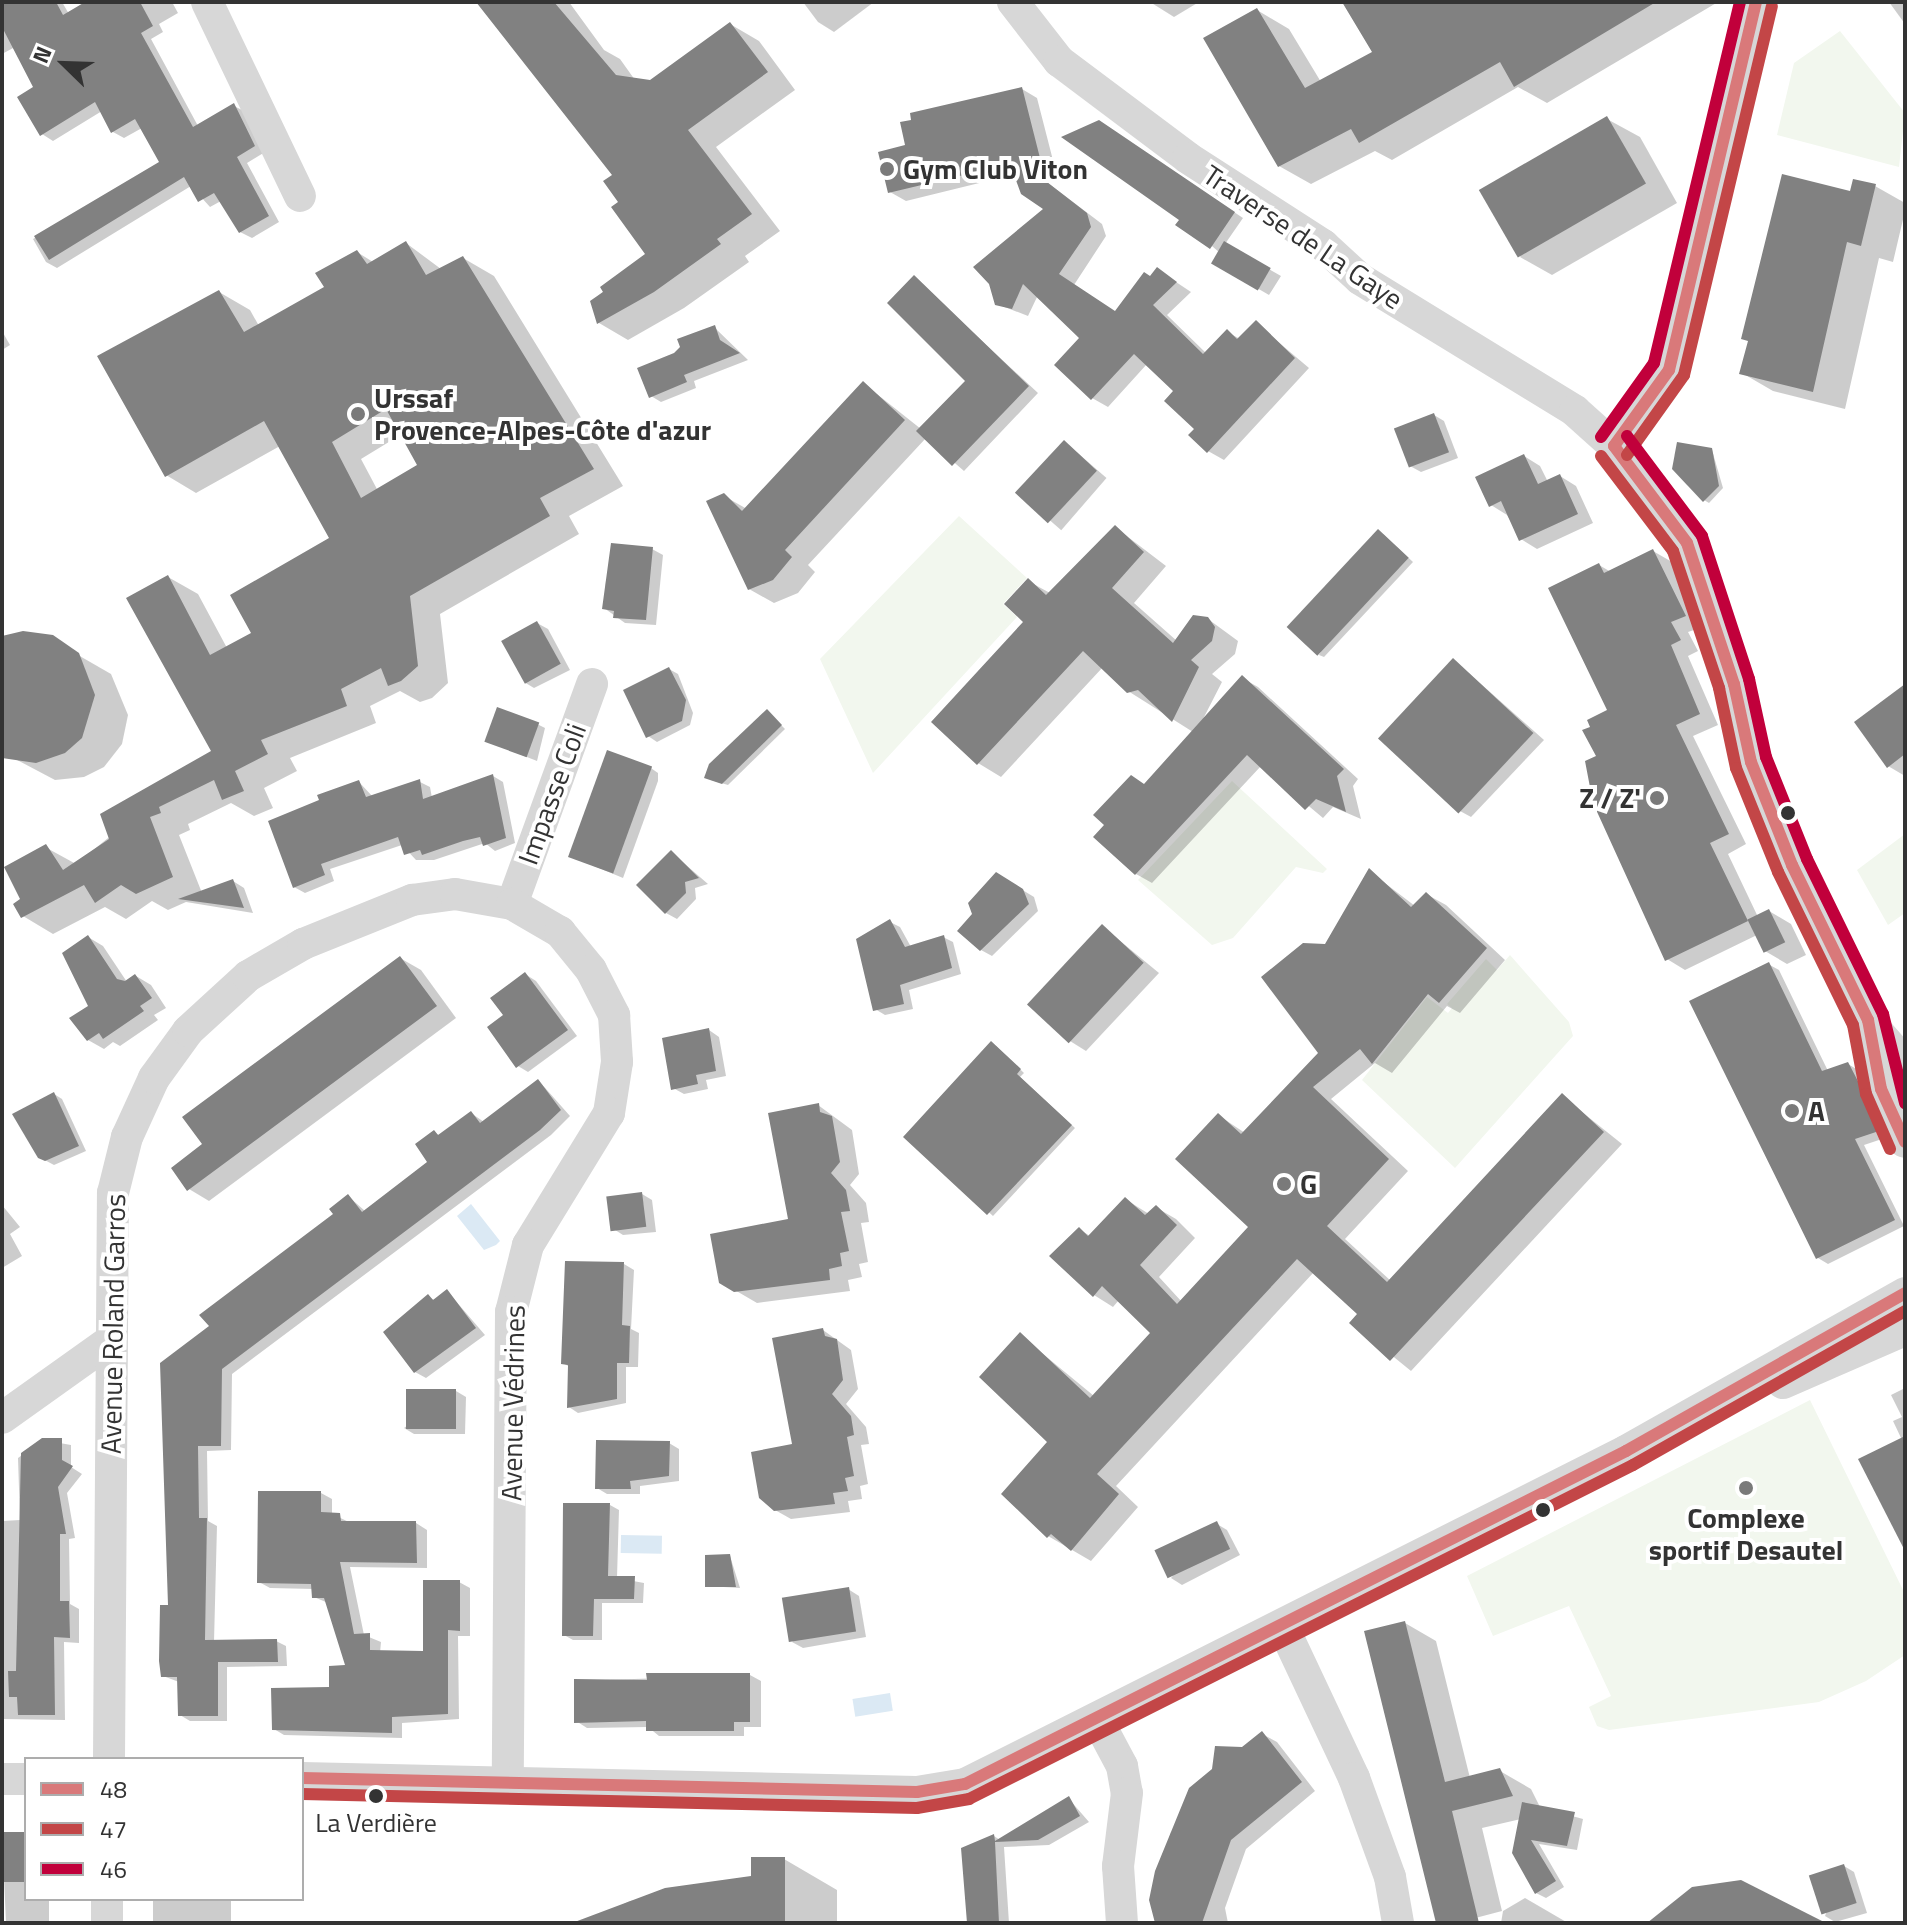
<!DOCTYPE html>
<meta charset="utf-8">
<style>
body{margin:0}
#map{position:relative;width:1907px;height:1925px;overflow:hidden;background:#fff;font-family:"Titillium Web",sans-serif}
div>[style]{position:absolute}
.green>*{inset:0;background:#f2f7ee}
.water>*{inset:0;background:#dbe9f4;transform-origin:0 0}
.shadow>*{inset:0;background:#0003;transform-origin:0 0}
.building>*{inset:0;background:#818181;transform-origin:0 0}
.minor>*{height:32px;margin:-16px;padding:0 16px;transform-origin:16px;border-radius:16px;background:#d7d7d7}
.bus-1>*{height:12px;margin:-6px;padding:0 6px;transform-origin:6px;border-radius:6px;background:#d9797a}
.bus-2>*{height:12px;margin:-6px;padding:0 6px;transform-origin:6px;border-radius:6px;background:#c34647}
.bus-3>*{height:12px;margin:-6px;padding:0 6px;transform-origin:6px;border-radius:6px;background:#c1003b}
.dots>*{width:22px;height:22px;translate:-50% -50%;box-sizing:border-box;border:4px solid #fff;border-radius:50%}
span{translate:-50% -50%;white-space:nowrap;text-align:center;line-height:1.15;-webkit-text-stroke:8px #fff;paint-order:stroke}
.bus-label{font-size:26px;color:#333}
.poi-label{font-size:28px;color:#333;font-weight:700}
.left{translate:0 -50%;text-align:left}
.right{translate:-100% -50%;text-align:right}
.street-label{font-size:28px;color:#333}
.frame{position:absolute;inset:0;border:4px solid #333;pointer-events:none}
.legend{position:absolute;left:24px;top:1757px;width:280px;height:144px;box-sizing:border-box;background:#fff;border:2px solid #adadad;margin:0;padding:10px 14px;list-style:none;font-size:24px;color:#333}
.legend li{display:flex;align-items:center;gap:16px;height:40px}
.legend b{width:40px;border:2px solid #adadad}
.north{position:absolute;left:24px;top:24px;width:80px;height:80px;-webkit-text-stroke:6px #fff;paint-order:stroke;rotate:293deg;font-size:22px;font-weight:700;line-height:32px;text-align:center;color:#333}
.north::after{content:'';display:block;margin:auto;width:28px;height:36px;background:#333;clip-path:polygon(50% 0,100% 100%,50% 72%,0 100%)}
</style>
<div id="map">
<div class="green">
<div style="clip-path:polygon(1840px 31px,1905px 113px,1899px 167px,1777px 135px,1794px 63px)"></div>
<div style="clip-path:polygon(959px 516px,1027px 578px,1003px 604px,1017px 617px,873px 773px,820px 659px)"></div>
<div style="clip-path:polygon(1232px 781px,1327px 869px,1323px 873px,1296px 867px,1233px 938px,1212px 945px,1138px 880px)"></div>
<div style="clip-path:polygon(1905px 834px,1905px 913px,1888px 925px,1857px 870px)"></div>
<div style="clip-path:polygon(1510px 955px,1569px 1022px,1573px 1036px,1455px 1168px,1362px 1080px,1427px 997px,1448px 1013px,1452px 1008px,1447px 1004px,1486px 959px,1497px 970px)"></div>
<div style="clip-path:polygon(1810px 1400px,1905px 1594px,1905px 1655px,1866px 1681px,1819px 1702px,1609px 1730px,1597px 1726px,1589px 1707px,1611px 1696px,1569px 1606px,1493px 1636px,1467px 1576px)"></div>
</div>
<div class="water">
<div style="clip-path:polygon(471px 1204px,500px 1241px,496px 1245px,484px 1250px,457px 1216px)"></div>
<div style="left:621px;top:1535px;width:41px;height:18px;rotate:1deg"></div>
<div style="left:890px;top:1693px;width:18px;height:38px;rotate:81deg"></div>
</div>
<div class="shadow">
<div style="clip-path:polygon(62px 2px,69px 14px,94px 2px,172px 2px,178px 13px,159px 24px,163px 32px,151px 39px,198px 126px,234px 106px,246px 112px,265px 152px,247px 163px,279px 222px,252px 238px,240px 232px,221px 201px,210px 207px,191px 186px,57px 268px,46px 262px,33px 239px,162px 163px,142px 128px,124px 138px,113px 132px,102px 111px,53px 141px,42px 134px,36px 88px,15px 47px,2px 54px,2px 4px)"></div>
<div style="clip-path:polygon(479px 2px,569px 2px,604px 50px,620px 59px,635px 80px,651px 82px,730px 24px,759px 41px,795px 90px,716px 147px,780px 231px,745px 256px,749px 262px,684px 308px,628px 340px,599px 323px,592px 301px,648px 254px,621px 202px,614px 175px)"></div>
<div style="clip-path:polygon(803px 2px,874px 2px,834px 32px,818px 22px)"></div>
<div style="clip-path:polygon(1150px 2px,1199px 2px,1174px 17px)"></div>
<div style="clip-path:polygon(1345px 2px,1718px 2px,1547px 103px,1518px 87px,1392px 160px,1375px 151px,1311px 184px,1279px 166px,1257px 10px,1289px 29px,1321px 82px,1374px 53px)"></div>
<div style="clip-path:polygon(1889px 2px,1905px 2px,1905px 24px)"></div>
<div style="clip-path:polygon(1022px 89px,1037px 98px,1056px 172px,1048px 183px,1102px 224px,1106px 236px,1074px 285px,1116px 313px,1158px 270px,1191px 292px,1167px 315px,1207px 354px,1227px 332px,1240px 339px,1256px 323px,1309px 368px,1224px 460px,1208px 451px,1176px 391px,1147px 364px,1108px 407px,1092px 398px,1081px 337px,1038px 295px,1028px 316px,997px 304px,1046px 209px,1016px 174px,906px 201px,890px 192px,908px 147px)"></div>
<div style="clip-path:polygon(1607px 119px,1640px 137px,1677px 203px,1552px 275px,1520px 257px)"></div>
<div style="clip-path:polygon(1108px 128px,1243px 218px,1225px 244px,1281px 276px,1269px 295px,1214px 263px,1220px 253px,1182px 220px)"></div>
<div style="clip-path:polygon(1875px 186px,1905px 203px,1905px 211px,1893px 262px,1879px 258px,1845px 409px,1773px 391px,1742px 373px,1852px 193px)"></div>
<div style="clip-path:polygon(evenodd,406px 243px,441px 269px,463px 258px,494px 276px,623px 486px,569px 516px,579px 534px,440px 614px,448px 683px,432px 698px,420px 702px,400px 691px,370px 706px,376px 723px,290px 758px,297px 771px,264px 788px,273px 808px,254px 816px,231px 803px,188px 824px,190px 830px,179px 835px,202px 893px,233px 881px,244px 888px,253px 913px,186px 902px,168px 910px,152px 901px,126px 919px,105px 907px,53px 934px,23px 916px,23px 899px,45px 847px,76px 864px,214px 752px,168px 577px,198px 594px,227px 648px,254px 634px,331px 538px,280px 446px,196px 493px,166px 475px,219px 292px,250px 310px,259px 326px,327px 288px,357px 252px,373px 262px,406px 243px,402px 434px,420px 466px,378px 491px,361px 459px,402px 434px)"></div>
<div style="clip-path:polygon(914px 278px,1038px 393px,964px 471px,926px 438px,808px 565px,815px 572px,798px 593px,774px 603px,749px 589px,724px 496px,747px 509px,863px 383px,921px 429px,968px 381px)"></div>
<div style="clip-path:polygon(714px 327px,748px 360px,694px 381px,696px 388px,661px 402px,651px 396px,675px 355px)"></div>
<div style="clip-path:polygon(2px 331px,10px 345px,2px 350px)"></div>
<div style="clip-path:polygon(1434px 415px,1444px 421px,1458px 458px,1421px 472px,1410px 466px)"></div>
<div style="left:1065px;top:442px;width:55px;height:69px;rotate:41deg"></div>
<div style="clip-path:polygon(1712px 450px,1723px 488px,1709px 503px,1704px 500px)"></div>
<div style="clip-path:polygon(1524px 456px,1540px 466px,1548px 482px,1560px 476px,1576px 486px,1593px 523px,1537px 549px,1521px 539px,1507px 515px,1491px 505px)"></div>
<div style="clip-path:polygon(1115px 527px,1166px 566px,1134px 603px,1177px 641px,1208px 619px,1238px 641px,1235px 654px,1212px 674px,1222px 682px,1203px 719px,1242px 678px,1258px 687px,1358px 779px,1353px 786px,1361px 819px,1333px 807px,1323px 818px,1261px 766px,1152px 883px,1136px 874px,1145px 785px,1193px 732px,1128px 691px,1103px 667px,1001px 777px,978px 763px,1026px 622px,1028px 581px,1050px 593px)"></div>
<div style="clip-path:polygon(1383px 534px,1413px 562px,1324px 657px,1319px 655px)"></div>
<div style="clip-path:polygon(652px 549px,663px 555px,656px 625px,625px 623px,604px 608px,606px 580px)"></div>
<div style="clip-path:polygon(1653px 551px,1672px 562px,1703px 627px,1688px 632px,1698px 651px,1688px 656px,1718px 725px,1693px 736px,1746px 844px,1728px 854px,1758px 917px,1769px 911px,1791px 924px,1806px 955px,1787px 964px,1765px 951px,1757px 935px,1685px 970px,1667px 959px,1599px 757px,1610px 711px,1599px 565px,1611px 572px)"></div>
<div style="clip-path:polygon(537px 623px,548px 629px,570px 670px,534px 688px,524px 682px)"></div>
<div style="clip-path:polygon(2px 641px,78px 655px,111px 674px,128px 715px,122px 744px,104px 767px,84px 777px,55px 780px,2px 752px)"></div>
<div style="clip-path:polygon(1454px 660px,1544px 740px,1471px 817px,1460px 811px)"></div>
<div style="clip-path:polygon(669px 669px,678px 674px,693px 713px,690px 725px,657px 742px,648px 736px)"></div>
<div style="clip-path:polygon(1905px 687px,1905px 776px,1888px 766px)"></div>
<div style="clip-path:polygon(771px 715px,785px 729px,728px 785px,711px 780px)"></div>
<div style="clip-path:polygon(535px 723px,545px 728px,537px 761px,487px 741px)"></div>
<div style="clip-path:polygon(648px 766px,658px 773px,658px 781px,623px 878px,570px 856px)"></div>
<div style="clip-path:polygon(493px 776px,503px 782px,515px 843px,495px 851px,485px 843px,434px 860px,416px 860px,402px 845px,330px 869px,334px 881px,305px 893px,294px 887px,359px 782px,373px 797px,420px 782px,430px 787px,432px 798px)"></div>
<div style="clip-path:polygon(671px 852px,708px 884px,695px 888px,696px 899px,677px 919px,666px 913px)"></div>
<div style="clip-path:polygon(1369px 871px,1415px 906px,1426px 894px,1446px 905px,1505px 960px,1460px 1013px,1447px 1006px,1392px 1073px,1375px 1063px,1331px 1099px,1408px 1171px,1345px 1239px,1391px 1281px,1562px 1096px,1622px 1144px,1411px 1371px,1352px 1323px,1359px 1314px,1314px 1272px,1116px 1486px,1138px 1507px,1091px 1561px,1048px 1536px,1050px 1442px,1020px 1335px,1094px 1396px,1152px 1333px,1119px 1300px,1113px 1307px,1094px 1295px,1079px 1229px,1090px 1236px,1125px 1199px,1149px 1214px,1157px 1208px,1176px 1219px,1195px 1238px,1159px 1277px,1182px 1302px,1251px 1227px,1218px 1115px,1245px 1133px,1320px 1053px,1326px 946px)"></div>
<div style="clip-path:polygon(996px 874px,1034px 897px,1038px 911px,992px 956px,981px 950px,974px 915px)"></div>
<div style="clip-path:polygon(890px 922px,900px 927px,911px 947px,943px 937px,953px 942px,961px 974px,909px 990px,913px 1009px,885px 1015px,875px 1009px)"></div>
<div style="clip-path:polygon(1102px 926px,1159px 973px,1086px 1051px,1070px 1041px)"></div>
<div style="clip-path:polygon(88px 937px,103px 946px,127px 982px,136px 976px,151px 985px,166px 1008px,154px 1015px,158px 1020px,120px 1046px,113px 1042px,104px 1049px,88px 1040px)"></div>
<div style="clip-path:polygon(400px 958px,421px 970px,456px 1018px,209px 1201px,189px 1189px,205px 1144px)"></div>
<div style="clip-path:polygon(1768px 964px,1779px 970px,1828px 1071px,1848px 1064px,1858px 1070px,1888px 1137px,1864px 1145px,1904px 1226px,1828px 1264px,1818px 1258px)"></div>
<div style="clip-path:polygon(525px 974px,536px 981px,577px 1036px,528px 1072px,518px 1066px,506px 1016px)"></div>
<div style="clip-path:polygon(709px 1030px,719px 1037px,726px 1076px,706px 1080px,708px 1089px,684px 1094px,673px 1088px)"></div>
<div style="clip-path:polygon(996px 1046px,1024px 1073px,1020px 1077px,1075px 1128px,993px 1216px,906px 1137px)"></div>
<div style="clip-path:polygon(539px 1081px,570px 1116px,551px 1135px,232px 1374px,231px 1450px,207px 1451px,208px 1521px,217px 1526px,214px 1642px,276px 1641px,286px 1646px,287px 1666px,227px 1667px,227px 1721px,190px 1721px,180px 1715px,179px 1682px,163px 1676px,212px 1327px,336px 1214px,348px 1196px,365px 1211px,430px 1162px,434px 1132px,440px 1136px,471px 1113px,484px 1122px)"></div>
<div style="clip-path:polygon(54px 1094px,62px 1099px,86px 1151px,54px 1165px,39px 1157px)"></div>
<div style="clip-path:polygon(818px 1105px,852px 1130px,859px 1174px,850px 1185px,866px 1203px,869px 1222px,861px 1223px,868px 1262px,859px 1264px,862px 1277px,848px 1280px,850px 1291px,757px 1303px,721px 1282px,790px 1221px)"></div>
<div style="clip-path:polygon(642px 1194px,652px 1200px,656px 1232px,623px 1235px,612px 1228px)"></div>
<div style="clip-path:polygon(2px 1205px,20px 1227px,10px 1234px,22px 1256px,2px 1268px)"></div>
<div style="clip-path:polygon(624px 1264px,634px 1270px,631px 1329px,639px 1333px,638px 1367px,626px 1367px,626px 1403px,578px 1413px,569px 1407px,570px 1367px,563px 1363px)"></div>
<div style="clip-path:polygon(448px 1292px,485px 1335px,426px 1378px,415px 1372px,429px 1297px,436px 1301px)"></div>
<div style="clip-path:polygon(823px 1330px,851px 1350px,858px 1389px,846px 1404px,866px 1427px,869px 1444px,861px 1445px,868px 1484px,860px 1486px,862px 1499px,848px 1501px,850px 1512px,791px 1519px,775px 1510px)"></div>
<div style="clip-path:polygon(1905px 1388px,1905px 1547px,1902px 1440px,1893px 1421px,1902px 1417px,1891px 1395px)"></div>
<div style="clip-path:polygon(456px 1391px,466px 1397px,465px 1434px,414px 1434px,404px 1428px)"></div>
<div style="clip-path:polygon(43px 1440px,71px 1445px,71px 1467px,82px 1474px,67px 1493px,75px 1538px,69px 1539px,70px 1604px,79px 1609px,79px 1643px,64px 1642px,65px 1720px,2px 1719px,2px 1521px,20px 1520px,18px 1458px)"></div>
<div style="clip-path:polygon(669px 1443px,679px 1449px,679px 1481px,640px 1486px,640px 1494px,607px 1494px,597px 1488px)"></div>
<div style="clip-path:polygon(321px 1493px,332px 1499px,332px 1514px,351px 1523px,416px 1523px,427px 1530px,427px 1568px,350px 1567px,364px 1635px,381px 1642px,380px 1653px,425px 1653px,459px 1582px,470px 1588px,470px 1636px,458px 1636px,459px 1719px,402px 1723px,402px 1738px,284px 1735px,274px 1729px,331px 1689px,348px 1667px,328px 1603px,314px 1597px,314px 1589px,270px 1588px,259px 1582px)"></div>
<div style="clip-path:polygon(610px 1505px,619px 1510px,617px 1578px,644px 1583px,643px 1603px,602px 1603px,602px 1640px,573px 1640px,564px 1635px)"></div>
<div style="clip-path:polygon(1217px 1524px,1227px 1530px,1240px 1555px,1182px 1585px,1171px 1578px)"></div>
<div style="clip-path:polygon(730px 1556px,740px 1588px,707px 1586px)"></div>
<div style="clip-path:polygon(848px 1589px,859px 1596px,866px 1637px,803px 1648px,792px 1642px)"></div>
<div style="clip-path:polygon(1405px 1623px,1436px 1641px,1470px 1778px,1500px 1771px,1531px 1789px,1540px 1807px,1583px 1819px,1577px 1850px,1539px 1844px,1564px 1887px,1546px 1898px,1536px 1893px,1521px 1819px,1482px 1828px,1502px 1911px,1464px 1921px)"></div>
<div style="clip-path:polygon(750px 1675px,761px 1681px,761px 1727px,744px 1727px,744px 1736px,659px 1736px,648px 1727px,587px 1728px,576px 1721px,576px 1681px)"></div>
<div style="clip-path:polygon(1262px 1734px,1277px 1742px,1315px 1791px,1246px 1849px,1225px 1908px,1228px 1923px,1157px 1923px,1151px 1900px,1171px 1832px,1176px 1833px,1214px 1770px)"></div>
<div style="clip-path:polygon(1069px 1799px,1089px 1822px,1049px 1845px,1004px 1847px,1009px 1923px,969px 1923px,994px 1836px,1000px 1840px)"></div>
<div style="clip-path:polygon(2px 1834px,26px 1834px,26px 1899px,49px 1899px,49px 1923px,6px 1923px)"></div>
<div style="clip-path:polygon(784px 1859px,837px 1890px,837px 1923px,584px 1923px,630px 1901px,753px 1878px)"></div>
<div style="clip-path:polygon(1844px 1866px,1854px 1872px,1867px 1913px,1835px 1922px,1825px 1916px)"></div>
<div style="clip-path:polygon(1525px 1898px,1568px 1923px,1501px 1923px,1503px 1911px)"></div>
<div style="left:153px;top:1899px;width:78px;height:24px"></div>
</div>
<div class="building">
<div style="clip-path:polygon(2px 2px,56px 2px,63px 15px,85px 2px,140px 2px,153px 26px,141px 33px,193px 127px,234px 103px,255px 146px,237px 157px,269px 216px,239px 233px,214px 193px,198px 202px,184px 177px,49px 260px,34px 236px,159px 162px,135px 119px,111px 133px,95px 102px,40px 136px,17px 97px,33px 87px,2px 27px)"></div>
<div style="clip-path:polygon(476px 2px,554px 2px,616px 75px,650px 80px,730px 22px,768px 72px,688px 130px,752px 214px,717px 239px,721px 244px,654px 292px,597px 324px,590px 301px,603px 292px,600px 287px,645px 254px,611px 207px,618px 202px,603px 181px,612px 175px)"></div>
<div style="clip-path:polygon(1342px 2px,1656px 2px,1514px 87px,1500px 62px,1359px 143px,1351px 129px,1278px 167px,1203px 38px,1257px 8px,1305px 88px,1372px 52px)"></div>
<div style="clip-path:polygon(1022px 87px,1041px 162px,1034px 172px,1087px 213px,1091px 227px,1059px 274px,1115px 311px,1144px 272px,1150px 276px,1157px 267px,1177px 282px,1153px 305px,1203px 354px,1227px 329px,1237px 339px,1256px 320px,1295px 358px,1207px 453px,1188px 435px,1194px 429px,1164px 401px,1173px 391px,1134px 354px,1091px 400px,1054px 365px,1079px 338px,1023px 284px,1012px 309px,995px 305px,989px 284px,973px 267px,1043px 209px,1021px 194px,1010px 164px,888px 193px,878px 152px,905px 145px,900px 122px,911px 120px,910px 113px)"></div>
<div style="left:1607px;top:116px;width:78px;height:148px;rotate:60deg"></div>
<div style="clip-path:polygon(1099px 120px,1235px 212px,1210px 249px,1175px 225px,1179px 220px,1061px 137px)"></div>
<div style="clip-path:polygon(1782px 174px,1850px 191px,1853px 179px,1876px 184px,1861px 246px,1847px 242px,1813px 392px,1739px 374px,1748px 341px,1741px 339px)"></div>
<div style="clip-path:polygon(evenodd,406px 241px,426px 275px,463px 256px,594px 469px,540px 498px,550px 516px,410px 596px,418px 666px,401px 681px,388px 686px,381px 668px,341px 689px,347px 706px,261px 740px,268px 754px,235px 771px,244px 791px,222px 800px,214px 780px,159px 807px,161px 813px,150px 817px,173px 877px,136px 894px,121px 885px,95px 903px,84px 885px,21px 918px,13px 904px,20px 899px,4px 867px,46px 844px,63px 870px,109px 839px,100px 814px,211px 751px,126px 598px,168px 575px,210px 655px,251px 633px,230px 595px,329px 538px,264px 421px,165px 477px,97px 356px,219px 290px,244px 332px,324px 287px,315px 273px,357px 250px,367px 264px,406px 241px,386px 409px,417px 465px,361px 498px,332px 442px,386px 409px)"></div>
<div style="left:1224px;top:241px;width:54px;height:26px;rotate:30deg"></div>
<div style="clip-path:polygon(914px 275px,1029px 386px,952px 466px,916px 431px,965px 381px,887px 303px)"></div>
<div style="clip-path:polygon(715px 325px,720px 340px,740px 353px,684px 375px,687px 382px,649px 398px,637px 368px,674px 353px,680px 347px,677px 339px)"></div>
<div style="clip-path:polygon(863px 381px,905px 420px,785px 550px,792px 557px,773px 580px,748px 590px,706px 501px,724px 493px,742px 511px)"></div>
<div style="left:1434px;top:413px;width:42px;height:43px;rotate:69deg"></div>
<div style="left:1064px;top:440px;width:45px;height:72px;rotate:43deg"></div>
<div style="clip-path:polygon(1677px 442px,1712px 448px,1719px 486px,1703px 502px,1672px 469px)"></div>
<div style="clip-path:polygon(1524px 454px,1538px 484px,1560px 474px,1578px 514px,1519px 541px,1501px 501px,1489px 507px,1475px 477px)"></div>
<div style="clip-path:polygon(1115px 525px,1144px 552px,1112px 588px,1173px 643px,1193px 615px,1208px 617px,1215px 627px,1212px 641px,1191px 660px,1199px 667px,1172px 722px,1138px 690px,1127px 693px,1083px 651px,977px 765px,931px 722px,1023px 622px,1004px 604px,1028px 578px,1046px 595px)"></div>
<div style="left:1378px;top:529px;width:42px;height:134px;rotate:43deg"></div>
<div style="clip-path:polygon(611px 543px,653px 547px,646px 620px,613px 618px,614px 611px,602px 609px)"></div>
<div style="clip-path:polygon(1653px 549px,1686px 616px,1671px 622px,1681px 640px,1671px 645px,1700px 714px,1676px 725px,1729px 834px,1710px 843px,1748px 921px,1665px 961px,1593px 803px,1585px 761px,1596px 756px,1582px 730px,1590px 727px,1587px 720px,1607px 710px,1548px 588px,1599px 563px,1604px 573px)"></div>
<div style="left:537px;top:621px;width:49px;height:41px;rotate:61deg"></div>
<div style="clip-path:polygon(23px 631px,53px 635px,79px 653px,95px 695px,82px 738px,65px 753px,36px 763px,2px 758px,2px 636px)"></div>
<div style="left:1453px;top:658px;width:110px;height:110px;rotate:43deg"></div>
<div style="clip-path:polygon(669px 667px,686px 700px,682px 721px,646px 738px,623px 690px)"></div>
<div style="clip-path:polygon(1242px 675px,1344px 769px,1337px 776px,1346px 812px,1316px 799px,1305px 810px,1247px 755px,1135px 875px,1093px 837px,1104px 825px,1093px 815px,1131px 775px,1144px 784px)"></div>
<div style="clip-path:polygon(1905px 684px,1905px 754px,1887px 768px,1854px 722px)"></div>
<div style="left:497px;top:707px;width:45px;height:37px;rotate:20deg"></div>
<div style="clip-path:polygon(767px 709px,782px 725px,722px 784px,704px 778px,709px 764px)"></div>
<div style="left:607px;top:750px;width:48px;height:114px;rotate:20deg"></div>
<div style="clip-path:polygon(493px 774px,506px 838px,483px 846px,480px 837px,463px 841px,422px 855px,420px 850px,404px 855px,398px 837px,321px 864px,325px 875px,293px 888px,268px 821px,319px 800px,317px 795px,359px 780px,366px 797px,420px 779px,423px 799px)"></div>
<div style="clip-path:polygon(671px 850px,699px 878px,685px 882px,686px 893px,665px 914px,636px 885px)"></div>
<div style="clip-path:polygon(1369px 868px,1411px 907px,1426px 892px,1487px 948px,1439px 1003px,1428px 994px,1372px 1064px,1360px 1049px,1313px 1087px,1389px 1159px,1327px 1226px,1387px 1282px,1562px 1093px,1604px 1132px,1390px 1361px,1349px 1323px,1357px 1314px,1297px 1259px,1097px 1474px,1119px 1494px,1071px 1551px,1051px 1534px,1047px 1538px,1001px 1494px,1047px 1442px,979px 1377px,1020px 1332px,1090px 1398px,1150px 1333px,1102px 1286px,1093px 1297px,1049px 1256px,1079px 1227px,1088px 1236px,1125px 1197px,1145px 1215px,1156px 1205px,1177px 1225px,1140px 1265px,1177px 1304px,1248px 1227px,1175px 1159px,1218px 1113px,1241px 1134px,1318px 1053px,1261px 977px,1303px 943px,1325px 944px)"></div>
<div style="clip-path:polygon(996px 872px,1023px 889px,1029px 904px,980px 951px,957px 931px,972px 914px,968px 903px)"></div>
<div style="clip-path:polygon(233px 879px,244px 908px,178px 899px)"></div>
<div style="left:1769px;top:909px;width:37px;height:24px;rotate:64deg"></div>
<div style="clip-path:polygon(890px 919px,905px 947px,944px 935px,952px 968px,900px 985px,904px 1004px,873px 1011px,856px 939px)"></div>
<div style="left:1102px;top:924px;width:57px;height:110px;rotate:43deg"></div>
<div style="clip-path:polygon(88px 935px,117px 979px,125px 981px,135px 974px,152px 998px,140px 1006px,144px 1011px,103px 1039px,99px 1033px,87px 1041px,69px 1018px,88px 1006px,62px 953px)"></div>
<div style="clip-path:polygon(400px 956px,437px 1006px,187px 1191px,171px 1168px,202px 1144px,182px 1117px)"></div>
<div style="clip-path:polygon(1769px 962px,1822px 1071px,1848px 1062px,1862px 1089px,1879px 1131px,1855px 1139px,1895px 1220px,1816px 1259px,1689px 1001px)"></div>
<div style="clip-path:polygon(525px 972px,568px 1030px,516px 1068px,487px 1027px,503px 1015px,490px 998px)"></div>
<div style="clip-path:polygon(709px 1028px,716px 1071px,696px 1075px,698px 1084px,671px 1090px,662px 1038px)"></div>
<div style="clip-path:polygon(991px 1041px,1021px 1069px,1017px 1074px,1072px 1125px,987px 1215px,903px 1137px)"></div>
<div style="clip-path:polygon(538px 1079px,561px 1110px,540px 1130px,222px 1369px,221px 1446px,198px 1446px,199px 1518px,207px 1518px,205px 1640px,277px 1639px,278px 1662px,218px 1662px,218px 1716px,178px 1716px,177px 1677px,161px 1677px,159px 1661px,160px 1605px,168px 1605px,160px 1363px,209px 1326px,199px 1315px,333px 1214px,329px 1209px,348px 1194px,362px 1212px,427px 1162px,415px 1144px,434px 1130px,438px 1135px,471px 1111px,480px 1123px)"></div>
<div style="clip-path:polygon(54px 1092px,79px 1146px,45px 1161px,38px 1158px,12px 1114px)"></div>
<div style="clip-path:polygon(819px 1103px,820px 1112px,832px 1116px,840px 1162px,831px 1173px,846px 1190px,850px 1211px,841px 1212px,849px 1251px,840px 1253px,842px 1266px,829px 1269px,830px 1280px,734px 1292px,719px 1283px,710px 1234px,788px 1219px,768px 1113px)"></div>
<div style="left:642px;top:1192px;width:35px;height:36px;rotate:83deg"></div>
<div style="clip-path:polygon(565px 1261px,624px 1262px,622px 1325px,630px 1326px,629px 1363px,617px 1363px,617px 1399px,567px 1408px,568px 1365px,561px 1364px)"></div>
<div style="clip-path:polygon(447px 1289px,476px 1328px,414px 1373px,383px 1332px,428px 1294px,433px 1300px)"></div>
<div style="clip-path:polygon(823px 1328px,825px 1336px,837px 1339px,843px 1380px,832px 1394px,851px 1416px,854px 1435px,847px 1437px,854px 1476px,845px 1478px,848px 1491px,833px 1493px,835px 1504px,774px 1511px,759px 1498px,751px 1452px,792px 1444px,772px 1338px)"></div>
<div style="left:406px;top:1389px;width:50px;height:40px"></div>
<div style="clip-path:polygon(1905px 1436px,1905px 1551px,1858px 1459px)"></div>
<div style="clip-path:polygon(42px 1438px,62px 1438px,62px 1460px,73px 1466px,58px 1487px,66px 1534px,60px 1534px,60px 1601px,69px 1601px,70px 1638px,54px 1637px,55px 1715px,18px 1715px,17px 1697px,9px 1697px,8px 1671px,16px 1671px,21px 1453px)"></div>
<div style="clip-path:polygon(596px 1440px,670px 1441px,669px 1476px,630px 1481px,631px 1489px,595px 1489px)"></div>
<div style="clip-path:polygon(258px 1491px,321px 1491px,321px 1512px,340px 1513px,341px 1521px,416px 1521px,417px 1563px,340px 1562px,354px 1634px,370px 1633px,370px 1650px,423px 1651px,423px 1580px,460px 1580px,460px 1631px,448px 1630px,448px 1714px,392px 1717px,392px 1733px,272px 1730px,271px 1688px,329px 1687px,329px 1666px,345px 1665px,324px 1598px,312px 1598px,311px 1584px,257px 1583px)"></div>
<div style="clip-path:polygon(563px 1503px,610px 1503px,608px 1576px,635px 1576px,634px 1599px,594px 1599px,593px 1636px,562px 1636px)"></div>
<div style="left:1217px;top:1521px;width:31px;height:69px;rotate:65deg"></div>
<div style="clip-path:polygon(730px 1554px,736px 1587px,705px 1587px,705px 1555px)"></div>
<div style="left:849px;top:1587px;width:45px;height:68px;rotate:81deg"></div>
<div style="clip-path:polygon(1405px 1621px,1445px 1782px,1500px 1768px,1513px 1796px,1452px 1811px,1479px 1923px,1436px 1923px,1364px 1631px)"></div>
<div style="clip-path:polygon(646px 1673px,750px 1673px,750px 1722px,734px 1722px,734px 1731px,646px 1731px,646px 1721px,574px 1723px,574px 1679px,647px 1680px)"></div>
<div style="clip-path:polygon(1262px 1731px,1302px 1782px,1231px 1840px,1202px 1923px,1155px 1923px,1149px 1900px,1155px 1871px,1189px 1788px,1212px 1769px,1215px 1746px,1242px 1747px)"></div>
<div style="clip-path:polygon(1069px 1796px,1080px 1816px,1038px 1840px,995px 1842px,999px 1923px,967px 1923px,961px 1848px,994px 1834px,995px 1841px)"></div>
<div style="clip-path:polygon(1522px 1802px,1575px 1812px,1567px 1846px,1531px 1840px,1556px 1881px,1535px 1894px,1512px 1853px)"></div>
<div style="left:2px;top:1832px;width:24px;height:50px"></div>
<div style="clip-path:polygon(751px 1857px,785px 1857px,785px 1923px,572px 1923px,665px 1888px,751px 1876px)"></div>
<div style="left:1844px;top:1864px;width:41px;height:37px;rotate:72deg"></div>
<div style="clip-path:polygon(1741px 1880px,1826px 1923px,1647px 1923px,1692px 1887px)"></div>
</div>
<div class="minor">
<div style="left:207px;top:2px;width:215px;rotate:64.4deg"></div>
<div style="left:1013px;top:2px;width:75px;rotate:52.1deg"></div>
<div style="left:1059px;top:61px;width:161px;rotate:36.9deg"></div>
<div style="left:1188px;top:158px;width:161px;rotate:32.8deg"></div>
<div style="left:1323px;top:245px;width:50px;rotate:42.6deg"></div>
<div style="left:1360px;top:279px;width:252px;rotate:31.5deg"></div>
<div style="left:1575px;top:411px;width:52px;rotate:41.9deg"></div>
<div style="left:1614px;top:446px;width:121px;rotate:53deg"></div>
<div style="left:1687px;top:543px;width:149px;rotate:71.6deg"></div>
<div style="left:1734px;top:684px;width:80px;rotate:77.7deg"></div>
<div style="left:1751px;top:762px;width:111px;rotate:68.3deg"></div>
<div style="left:1792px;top:865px;width:173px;rotate:63.9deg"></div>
<div style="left:1868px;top:1020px;width:70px;rotate:79.3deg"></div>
<div style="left:1881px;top:1089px;width:58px;rotate:65.6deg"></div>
<div style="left:1614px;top:446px;width:94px;rotate:-54.1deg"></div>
<div style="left:1669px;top:370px;width:378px;rotate:-76.7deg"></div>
<div style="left:512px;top:904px;width:234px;rotate:-70deg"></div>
<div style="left:1870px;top:1023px;width:53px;rotate:48.8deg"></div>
<div style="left:1783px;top:1383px;width:133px;rotate:-23.5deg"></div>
<div style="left:2px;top:1418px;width:133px;rotate:-35.5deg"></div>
<div style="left:1283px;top:1627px;width:167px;rotate:64.8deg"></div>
<div style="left:1354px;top:1778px;width:105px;rotate:70deg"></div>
<div style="left:1390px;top:1877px;width:47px;rotate:80.1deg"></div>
<div style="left:1098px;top:1721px;width:51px;rotate:61.9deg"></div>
<div style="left:1122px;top:1766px;width:27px;rotate:80deg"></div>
<div style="left:1127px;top:1793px;width:74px;rotate:97deg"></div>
<div style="left:1118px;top:1866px;width:57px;rotate:86deg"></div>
<div style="left:109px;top:1759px;width:566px;rotate:-89.6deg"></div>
<div style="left:113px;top:1193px;width:58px;rotate:-76deg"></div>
<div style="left:127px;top:1137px;width:65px;rotate:-65.4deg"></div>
<div style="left:154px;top:1078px;width:58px;rotate:-54.1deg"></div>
<div style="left:188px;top:1031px;width:81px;rotate:-42.5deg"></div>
<div style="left:248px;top:976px;width:64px;rotate:-30.2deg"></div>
<div style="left:303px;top:944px;width:118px;rotate:-22deg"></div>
<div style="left:412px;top:900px;width:43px;rotate:-7.9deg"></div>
<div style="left:455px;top:894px;width:58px;rotate:10deg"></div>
<div style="left:512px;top:904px;width:56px;rotate:30.3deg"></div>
<div style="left:560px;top:932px;width:49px;rotate:50.8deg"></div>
<div style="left:591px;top:970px;width:51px;rotate:62.9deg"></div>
<div style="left:614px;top:1015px;width:47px;rotate:86.3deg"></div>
<div style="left:617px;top:1062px;width:52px;rotate:98.9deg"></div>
<div style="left:609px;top:1113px;width:155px;rotate:121.5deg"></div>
<div style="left:528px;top:1245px;width:69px;rotate:104.2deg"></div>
<div style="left:511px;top:1312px;width:467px;rotate:90.4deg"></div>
<div style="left:302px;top:1778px;width:615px;rotate:1.3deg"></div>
<div style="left:917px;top:1792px;width:49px;rotate:-9.5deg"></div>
<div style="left:965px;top:1784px;width:740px;rotate:-26.74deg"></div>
<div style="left:1626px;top:1451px;width:321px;rotate:-29.5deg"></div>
<div style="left:2px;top:1779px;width:24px"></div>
<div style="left:107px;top:1923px;width:24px;rotate:-90deg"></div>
</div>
<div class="bus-1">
<div style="left:1614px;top:446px;width:121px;rotate:53deg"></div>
<div style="left:1687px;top:543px;width:149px;rotate:71.6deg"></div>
<div style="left:1734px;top:684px;width:80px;rotate:77.7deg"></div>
<div style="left:1751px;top:762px;width:111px;rotate:68.3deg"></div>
<div style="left:1792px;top:865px;width:173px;rotate:63.9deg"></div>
<div style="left:1868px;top:1020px;width:70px;rotate:79.3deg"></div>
<div style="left:1881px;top:1089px;width:58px;rotate:65.6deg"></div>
<div style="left:1614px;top:446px;width:94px;rotate:-54.1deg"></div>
<div style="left:1669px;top:370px;width:378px;rotate:-76.7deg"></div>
<div style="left:302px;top:1778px;width:615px;rotate:1.3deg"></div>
<div style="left:917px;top:1792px;width:49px;rotate:-9.5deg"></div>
<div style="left:965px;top:1784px;width:740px;rotate:-26.74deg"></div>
<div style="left:1626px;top:1451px;width:321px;rotate:-29.5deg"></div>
</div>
<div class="bus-2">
<div style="left:1627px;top:455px;width:98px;rotate:-54.5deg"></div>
<div style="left:1684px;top:375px;width:379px;rotate:-76.6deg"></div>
<div style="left:1601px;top:456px;width:119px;rotate:52.8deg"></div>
<div style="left:1673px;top:551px;width:145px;rotate:71.4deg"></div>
<div style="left:1719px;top:688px;width:82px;rotate:78deg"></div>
<div style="left:1736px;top:768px;width:112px;rotate:68deg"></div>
<div style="left:1778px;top:872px;width:170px;rotate:63.9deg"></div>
<div style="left:1853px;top:1025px;width:70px;rotate:79.3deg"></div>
<div style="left:1866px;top:1094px;width:60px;rotate:66.4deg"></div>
<div style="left:302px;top:1794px;width:615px;rotate:1.3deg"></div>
<div style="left:917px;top:1808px;width:53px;rotate:-9.8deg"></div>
<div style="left:969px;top:1799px;width:743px;rotate:-26.7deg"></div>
<div style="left:1633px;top:1465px;width:313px;rotate:-29.5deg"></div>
</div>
<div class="bus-3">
<div style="left:1627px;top:436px;width:125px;rotate:53.1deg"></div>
<div style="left:1702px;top:536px;width:151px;rotate:71.8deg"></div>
<div style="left:1749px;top:679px;width:80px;rotate:77.7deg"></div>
<div style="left:1766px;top:757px;width:110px;rotate:68.1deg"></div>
<div style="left:1807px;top:859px;width:173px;rotate:63.9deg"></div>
<div style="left:1883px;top:1014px;width:92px;rotate:76.1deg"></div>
<div style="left:1601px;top:437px;width:91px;rotate:-54.4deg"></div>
<div style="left:1654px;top:363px;width:371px;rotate:-76.6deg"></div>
</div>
<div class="dots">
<div style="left:887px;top:169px;background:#7a7a7a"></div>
<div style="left:358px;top:414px;background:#7a7a7a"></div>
<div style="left:1657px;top:798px;background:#7a7a7a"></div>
<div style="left:1788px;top:813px;background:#333"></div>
<div style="left:1792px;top:1111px;background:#7a7a7a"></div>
<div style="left:1284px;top:1184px;background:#7a7a7a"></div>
<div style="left:1746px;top:1488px;background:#7a7a7a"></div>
<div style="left:1543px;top:1510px;background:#333"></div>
<div style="left:376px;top:1796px;background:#333"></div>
</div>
<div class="bus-label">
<span style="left:376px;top:1823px">La Verdière</span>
</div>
<div class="poi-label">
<span class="left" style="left:903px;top:169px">Gym Club Viton</span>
<span class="left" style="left:374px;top:414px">Urssaf<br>Provence-Alpes-Côte d'azur</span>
<span class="right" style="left:1641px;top:798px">Z / Z'</span>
<span class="left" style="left:1808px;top:1111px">A</span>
<span class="left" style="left:1300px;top:1184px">G</span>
<span style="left:1746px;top:1534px">Complexe<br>sportif Desautel</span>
</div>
<div class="street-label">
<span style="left:1303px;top:237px;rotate:34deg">Traverse de La Gaye</span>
<span style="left:552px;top:794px;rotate:-70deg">Impasse Coli</span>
<span style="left:113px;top:1324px;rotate:-89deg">Avenue Roland Garros</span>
<span style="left:513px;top:1403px;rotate:-89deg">Avenue Védrines</span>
</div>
<div class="frame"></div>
<ul class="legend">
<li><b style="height:10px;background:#d9797a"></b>48</li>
<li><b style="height:10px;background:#c34647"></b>47</li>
<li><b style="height:10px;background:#c1003b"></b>46</li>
</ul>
<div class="north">N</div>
</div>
